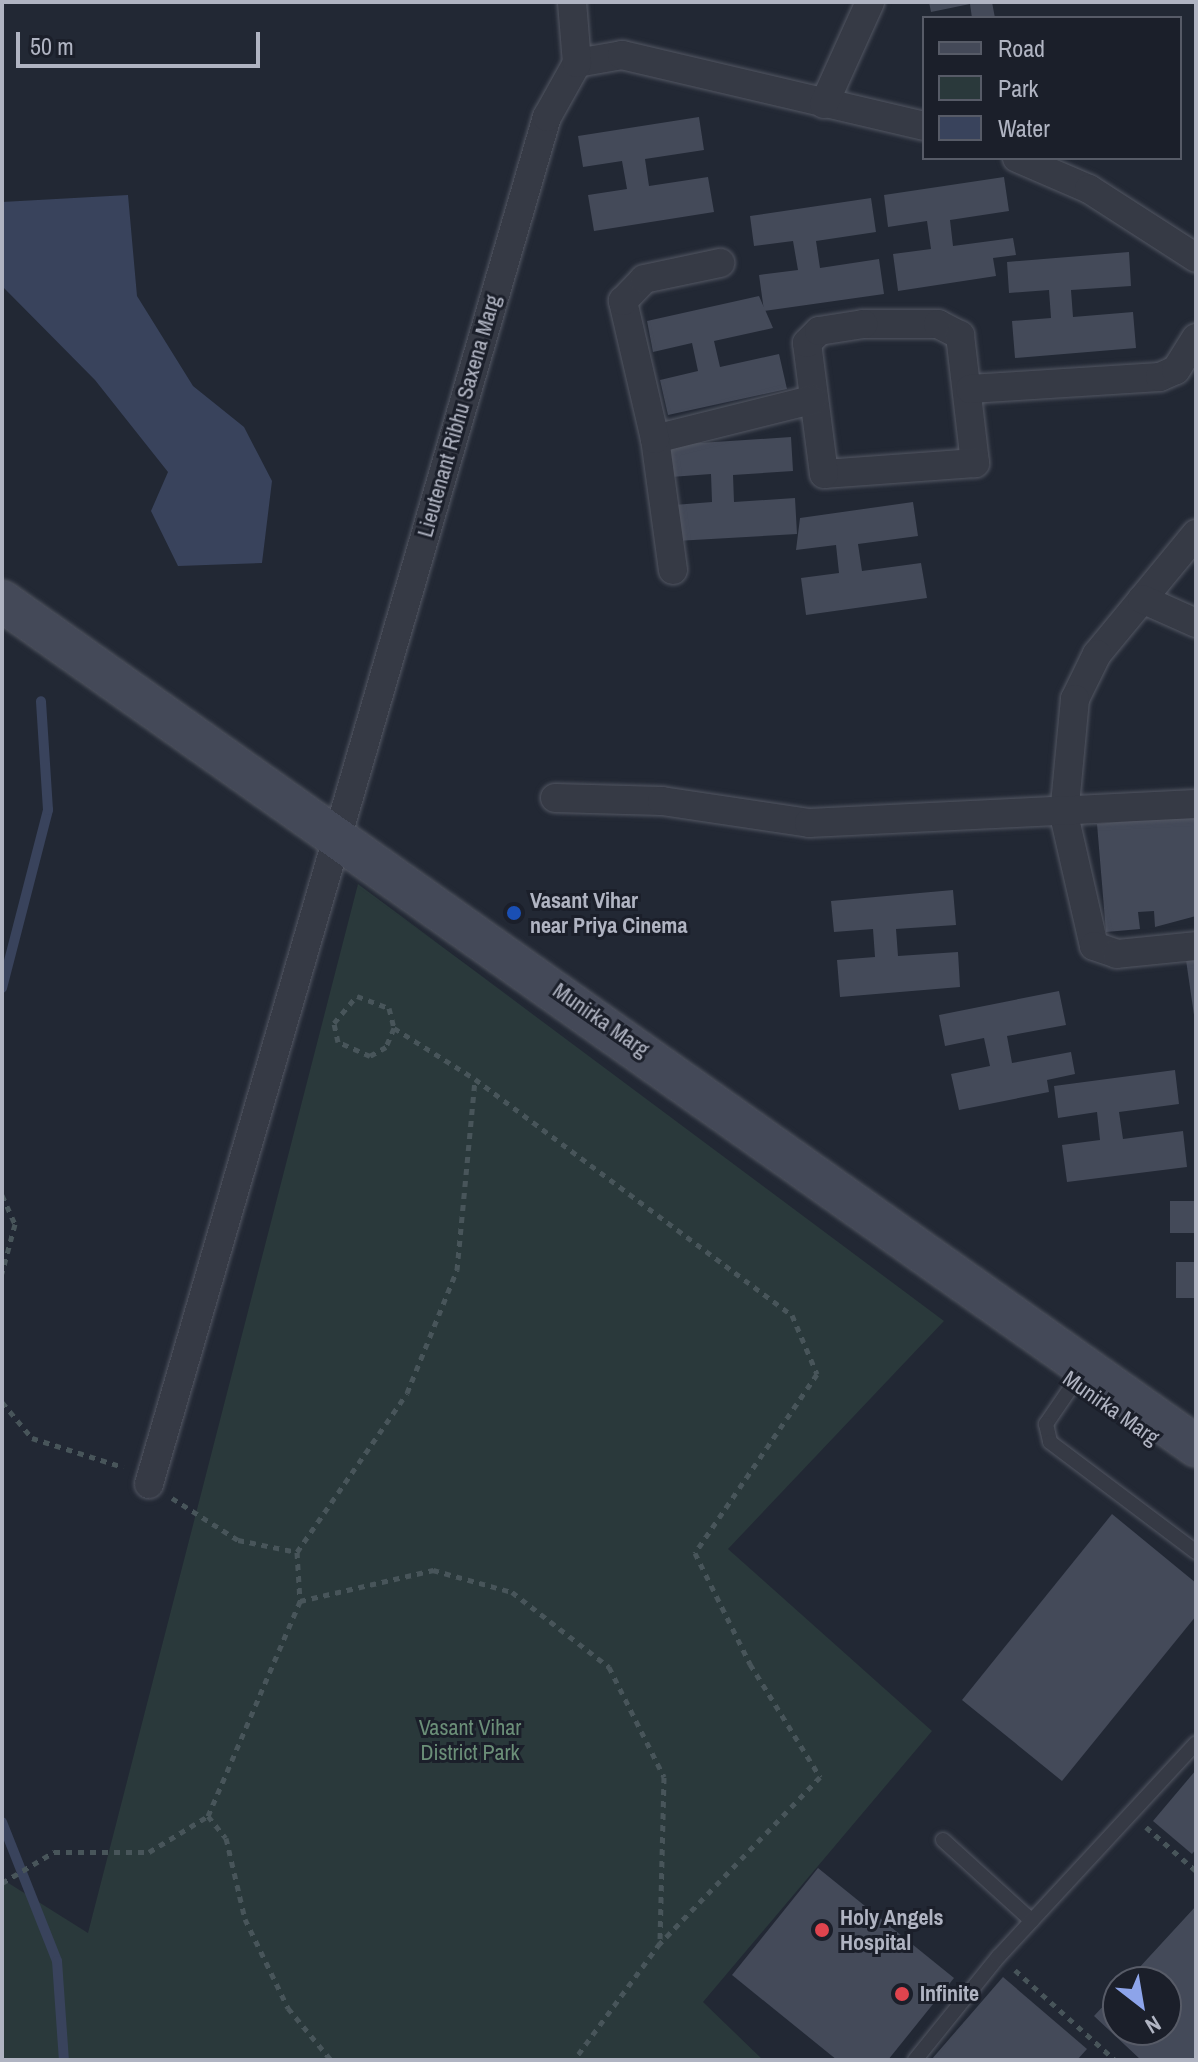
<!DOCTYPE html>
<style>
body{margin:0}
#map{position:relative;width:1198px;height:2062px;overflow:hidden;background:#222834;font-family:"Archivo Narrow",sans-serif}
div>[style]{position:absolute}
.green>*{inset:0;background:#2a393b}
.water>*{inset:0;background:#39435c}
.stream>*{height:10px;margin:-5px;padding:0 5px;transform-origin:5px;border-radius:5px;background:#39435c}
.building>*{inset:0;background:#444a59;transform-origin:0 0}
.path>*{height:5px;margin-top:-2.5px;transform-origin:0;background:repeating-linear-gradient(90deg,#48555a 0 6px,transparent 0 12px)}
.roads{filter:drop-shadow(0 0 2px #535763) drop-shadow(0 0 2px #535763)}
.lane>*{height:14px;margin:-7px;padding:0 7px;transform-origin:7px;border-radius:7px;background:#363a45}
.street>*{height:28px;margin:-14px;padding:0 14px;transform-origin:14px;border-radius:14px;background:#363a45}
.secondary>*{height:40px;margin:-20px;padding:0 20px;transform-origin:20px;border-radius:20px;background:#444958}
.dots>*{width:22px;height:22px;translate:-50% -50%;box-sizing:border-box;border:4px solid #1b1f2a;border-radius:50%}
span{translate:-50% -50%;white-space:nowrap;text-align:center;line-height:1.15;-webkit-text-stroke:6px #1b1f2a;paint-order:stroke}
.street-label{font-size:22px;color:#b0b4c2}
.poi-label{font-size:22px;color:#b0b4c2;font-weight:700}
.left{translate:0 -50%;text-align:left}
.park-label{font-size:22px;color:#6b8f78}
.frame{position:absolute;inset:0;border:4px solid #b0b4c2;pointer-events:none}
.legend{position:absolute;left:922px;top:16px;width:260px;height:144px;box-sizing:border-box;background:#1b1f2a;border:2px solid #575b67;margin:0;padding:10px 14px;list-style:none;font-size:24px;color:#b0b4c2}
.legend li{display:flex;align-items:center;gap:16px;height:40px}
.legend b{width:40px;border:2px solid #575b67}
.north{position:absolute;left:1102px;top:1966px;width:80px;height:80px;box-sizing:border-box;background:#1b1f2a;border:2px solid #575b67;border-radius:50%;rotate:149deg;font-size:22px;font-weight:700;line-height:32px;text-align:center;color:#b0b4c2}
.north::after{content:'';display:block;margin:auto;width:28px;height:36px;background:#8da4ea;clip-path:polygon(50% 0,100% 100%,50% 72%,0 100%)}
.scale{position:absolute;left:16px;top:32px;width:244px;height:36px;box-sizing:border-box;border:4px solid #b0b4c2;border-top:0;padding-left:10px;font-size:24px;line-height:28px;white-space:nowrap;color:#b0b4c2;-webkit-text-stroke:6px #1b1f2a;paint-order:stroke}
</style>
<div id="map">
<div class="green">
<div style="clip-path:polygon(358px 884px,944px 1321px,728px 1549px,932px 1731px,703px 2002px,763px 2060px,2px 2060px,2px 1879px,88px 1933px)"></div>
</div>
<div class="water">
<div style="clip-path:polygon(128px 195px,137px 296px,193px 386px,244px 427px,272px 481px,262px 563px,178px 566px,151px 511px,168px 472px,95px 380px,2px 286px,2px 202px)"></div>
</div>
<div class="stream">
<div style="left:2px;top:988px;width:184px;rotate:-75.5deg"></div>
<div style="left:48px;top:810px;width:109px;rotate:-93.7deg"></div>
<div style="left:2px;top:1822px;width:149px;rotate:68.4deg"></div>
<div style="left:57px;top:1961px;width:99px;rotate:86deg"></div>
</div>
<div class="building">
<div style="clip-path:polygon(929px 2px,992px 2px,995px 18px,972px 18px,970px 4px,931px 12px)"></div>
<div style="clip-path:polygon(699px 117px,704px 150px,645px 159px,649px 186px,708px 177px,714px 212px,594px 231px,588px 195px,627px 189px,622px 161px,583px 167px,578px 136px)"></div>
<div style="clip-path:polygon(1004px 177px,1009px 211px,950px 220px,953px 246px,1013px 238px,1016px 255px,993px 258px,996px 276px,898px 291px,893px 254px,931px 249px,927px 221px,888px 227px,884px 195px)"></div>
<div style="clip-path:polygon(871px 198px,876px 232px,816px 241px,820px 268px,879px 259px,884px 294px,764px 311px,759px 275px,798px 270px,793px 241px,754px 246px,750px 216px)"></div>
<div style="clip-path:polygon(1129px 252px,1131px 286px,1071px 290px,1073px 317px,1133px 312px,1136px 348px,1015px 358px,1012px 321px,1051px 318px,1049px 290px,1009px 293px,1007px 262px)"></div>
<div style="clip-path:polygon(759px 296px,773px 328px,714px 341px,720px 367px,779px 354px,787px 389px,668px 415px,660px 380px,698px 371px,692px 343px,653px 352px,647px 321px)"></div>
<div style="clip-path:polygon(791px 437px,793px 471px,733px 475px,734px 502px,795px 498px,797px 534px,676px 541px,674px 505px,712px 502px,711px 474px,671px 477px,669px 445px)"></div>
<div style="clip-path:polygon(913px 502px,918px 536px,858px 544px,862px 571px,921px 563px,927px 598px,806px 615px,801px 578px,839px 573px,836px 545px,796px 550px,800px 518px)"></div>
<div style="clip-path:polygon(1196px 815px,1196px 916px,1155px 927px,1154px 911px,1138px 912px,1140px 929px,1106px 932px,1097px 824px)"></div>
<div style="clip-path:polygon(953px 890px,956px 925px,896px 929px,898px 956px,958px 952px,960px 987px,840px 997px,837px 960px,875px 957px,873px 929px,834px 932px,831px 901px)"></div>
<div style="clip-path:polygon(1196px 958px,1196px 1015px,1194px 1015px,1186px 960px)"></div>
<div style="clip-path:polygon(1059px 991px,1066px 1025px,1007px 1036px,1012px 1063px,1071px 1052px,1075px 1074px,1047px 1080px,1049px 1092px,959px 1110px,951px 1074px,990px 1066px,984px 1038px,945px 1046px,939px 1015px)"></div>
<div style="clip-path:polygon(1175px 1070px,1179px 1104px,1119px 1112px,1123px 1139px,1183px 1131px,1187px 1167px,1067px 1182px,1062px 1145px,1100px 1140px,1097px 1112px,1058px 1118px,1054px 1086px)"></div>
<div style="left:1196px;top:1201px;width:32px;height:26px;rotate:90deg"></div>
<div style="left:1196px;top:1262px;width:36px;height:20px;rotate:90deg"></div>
<div style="clip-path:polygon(1112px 1514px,1196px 1583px,1196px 1616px,1062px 1781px,962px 1700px)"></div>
<div style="clip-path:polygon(1196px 1770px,1196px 1849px,1192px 1854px,1153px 1821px)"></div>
<div style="clip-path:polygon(818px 1868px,954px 1978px,888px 2060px,837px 2060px,732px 1975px)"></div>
<div style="clip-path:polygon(1196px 1906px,1196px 2060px,1141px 2060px,1094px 2016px,1118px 1990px,1118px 2030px,1166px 2030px,1166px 1982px,1126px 1982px)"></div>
<div style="clip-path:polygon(1003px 1977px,1087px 2049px,1077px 2060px,931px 2060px)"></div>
</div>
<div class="path">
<div style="left:394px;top:1028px;width:21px;rotate:113deg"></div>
<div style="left:386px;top:1047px;width:18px;rotate:151deg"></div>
<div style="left:370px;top:1056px;width:35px;rotate:-156deg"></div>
<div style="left:338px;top:1042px;width:19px;rotate:-102deg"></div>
<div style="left:334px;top:1023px;width:35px;rotate:-50deg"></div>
<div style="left:357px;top:996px;width:34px;rotate:21deg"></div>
<div style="left:389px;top:1008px;width:21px;rotate:76deg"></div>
<div style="left:394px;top:1028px;width:96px;rotate:32.2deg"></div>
<div style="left:475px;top:1079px;width:395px;rotate:36.7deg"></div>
<div style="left:792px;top:1315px;width:64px;rotate:67deg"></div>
<div style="left:817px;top:1374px;width:217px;rotate:124.3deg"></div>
<div style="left:695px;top:1553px;width:124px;rotate:63.6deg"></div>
<div style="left:750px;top:1664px;width:133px;rotate:58.2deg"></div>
<div style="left:820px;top:1777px;width:231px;rotate:133.9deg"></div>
<div style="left:2px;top:1195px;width:32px;rotate:66deg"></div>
<div style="left:15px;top:1224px;width:51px;rotate:104.9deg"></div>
<div style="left:2px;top:1402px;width:47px;rotate:50.2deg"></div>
<div style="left:32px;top:1438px;width:96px;rotate:17.7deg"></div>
<div style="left:172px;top:1498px;width:78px;rotate:32.5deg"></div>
<div style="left:238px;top:1540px;width:60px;rotate:11.5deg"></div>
<div style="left:297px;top:1552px;width:49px;rotate:86.5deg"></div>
<div style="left:297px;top:1552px;width:193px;rotate:-55.3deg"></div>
<div style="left:407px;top:1393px;width:133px;rotate:-67.9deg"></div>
<div style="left:457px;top:1270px;width:192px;rotate:-84.6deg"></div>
<div style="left:208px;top:1816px;width:28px;rotate:51deg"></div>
<div style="left:226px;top:1838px;width:83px;rotate:76.8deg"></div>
<div style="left:245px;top:1919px;width:99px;rotate:64.2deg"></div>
<div style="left:288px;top:2008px;width:67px;rotate:50.4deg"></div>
<div style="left:1146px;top:1827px;width:67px;rotate:41.3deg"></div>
<div style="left:2px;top:1883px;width:61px;rotate:-30.8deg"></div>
<div style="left:54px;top:1852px;width:95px"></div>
<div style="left:149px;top:1852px;width:69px;rotate:-31.4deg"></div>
<div style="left:208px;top:1816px;width:234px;rotate:-66.8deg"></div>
<div style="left:300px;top:1601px;width:137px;rotate:-13.1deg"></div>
<div style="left:433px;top:1570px;width:82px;rotate:15.6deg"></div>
<div style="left:512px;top:1592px;width:123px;rotate:37.7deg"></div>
<div style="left:609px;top:1667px;width:123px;rotate:63.4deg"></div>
<div style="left:664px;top:1777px;width:166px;rotate:91.4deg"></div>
<div style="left:660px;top:1943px;width:145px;rotate:126.3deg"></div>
<div style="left:1015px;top:1970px;width:135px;rotate:42deg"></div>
</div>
<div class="roads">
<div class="lane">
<div style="left:1074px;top:1383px;width:50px;rotate:124.3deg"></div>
<div style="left:1046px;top:1424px;width:18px;rotate:77deg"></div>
<div style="left:1050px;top:1442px;width:183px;rotate:37deg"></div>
<div style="left:943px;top:1840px;width:120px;rotate:42.3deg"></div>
<div style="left:915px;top:2060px;width:134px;rotate:-51.1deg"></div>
<div style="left:999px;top:1956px;width:290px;rotate:-47.2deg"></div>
</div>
<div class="street">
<div style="left:577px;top:63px;width:46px;rotate:-10.1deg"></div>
<div style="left:622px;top:55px;width:310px;rotate:13.2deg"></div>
<div style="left:824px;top:104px;width:112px;rotate:-65.7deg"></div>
<div style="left:1017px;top:158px;width:78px;rotate:23.3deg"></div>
<div style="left:1089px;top:189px;width:127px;rotate:32.8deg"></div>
<div style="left:863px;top:324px;width:75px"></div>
<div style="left:938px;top:324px;width:25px;rotate:27deg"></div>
<div style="left:960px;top:335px;width:129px;rotate:83.3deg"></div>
<div style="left:975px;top:463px;width:151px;rotate:175.8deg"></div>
<div style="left:824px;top:474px;width:132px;rotate:-97.4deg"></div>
<div style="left:807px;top:343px;width:17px;rotate:-45deg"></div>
<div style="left:819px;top:331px;width:45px;rotate:-9deg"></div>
<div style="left:970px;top:389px;width:190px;rotate:-3.6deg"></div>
<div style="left:1160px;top:377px;width:17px;rotate:-24deg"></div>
<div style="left:1176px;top:370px;width:38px;rotate:-58deg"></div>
<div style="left:655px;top:439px;width:162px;rotate:-14deg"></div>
<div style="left:1196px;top:534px;width:156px;rotate:129.5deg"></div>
<div style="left:1097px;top:654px;width:50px;rotate:116.1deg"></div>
<div style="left:1075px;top:699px;width:117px;rotate:95.4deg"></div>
<div style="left:1064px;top:815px;width:134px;rotate:77.1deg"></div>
<div style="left:1094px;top:946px;width:24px;rotate:19deg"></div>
<div style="left:1117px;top:954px;width:79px;rotate:-5.8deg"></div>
<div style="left:673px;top:570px;width:132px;rotate:-97.8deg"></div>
<div style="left:655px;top:439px;width:142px;rotate:-103.1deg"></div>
<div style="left:623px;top:301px;width:30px;rotate:-46deg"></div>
<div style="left:644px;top:279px;width:78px;rotate:-11.9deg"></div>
<div style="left:1142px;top:599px;width:59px;rotate:24deg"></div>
<div style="left:555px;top:798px;width:107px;rotate:1.6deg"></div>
<div style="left:662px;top:801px;width:149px;rotate:8.5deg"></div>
<div style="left:809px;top:823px;width:387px;rotate:-2.8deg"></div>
<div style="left:149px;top:1484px;width:1424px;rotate:-73.77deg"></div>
<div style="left:547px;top:117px;width:62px;rotate:-60.9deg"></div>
<div style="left:577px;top:63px;width:61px;rotate:-94.7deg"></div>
</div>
<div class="secondary">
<div style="left:2px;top:601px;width:1463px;rotate:35.29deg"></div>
</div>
</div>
<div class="dots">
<div style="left:514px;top:913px;background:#1a4fb4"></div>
<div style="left:822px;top:1930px;background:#e0444e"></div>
<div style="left:902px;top:1994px;background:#e0444e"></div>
</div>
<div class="street-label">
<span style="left:459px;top:416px;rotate:-74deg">Lieutenant Ribhu Saxena Marg</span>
<span style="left:601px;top:1020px;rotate:35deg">Munirka Marg</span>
<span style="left:1111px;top:1408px;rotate:35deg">Munirka Marg</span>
</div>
<div class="poi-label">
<span class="left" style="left:530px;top:913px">Vasant Vihar<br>near Priya Cinema</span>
<span class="left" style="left:840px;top:1930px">Holy Angels<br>Hospital</span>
<span class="left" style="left:920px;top:1994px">Infinite</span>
</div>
<div class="park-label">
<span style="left:470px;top:1740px">Vasant Vihar<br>District Park</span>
</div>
<div class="frame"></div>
<ul class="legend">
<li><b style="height:10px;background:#444958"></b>Road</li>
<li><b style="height:22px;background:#2a393b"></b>Park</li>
<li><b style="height:22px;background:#39435c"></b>Water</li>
</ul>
<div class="north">N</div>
<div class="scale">50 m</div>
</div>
